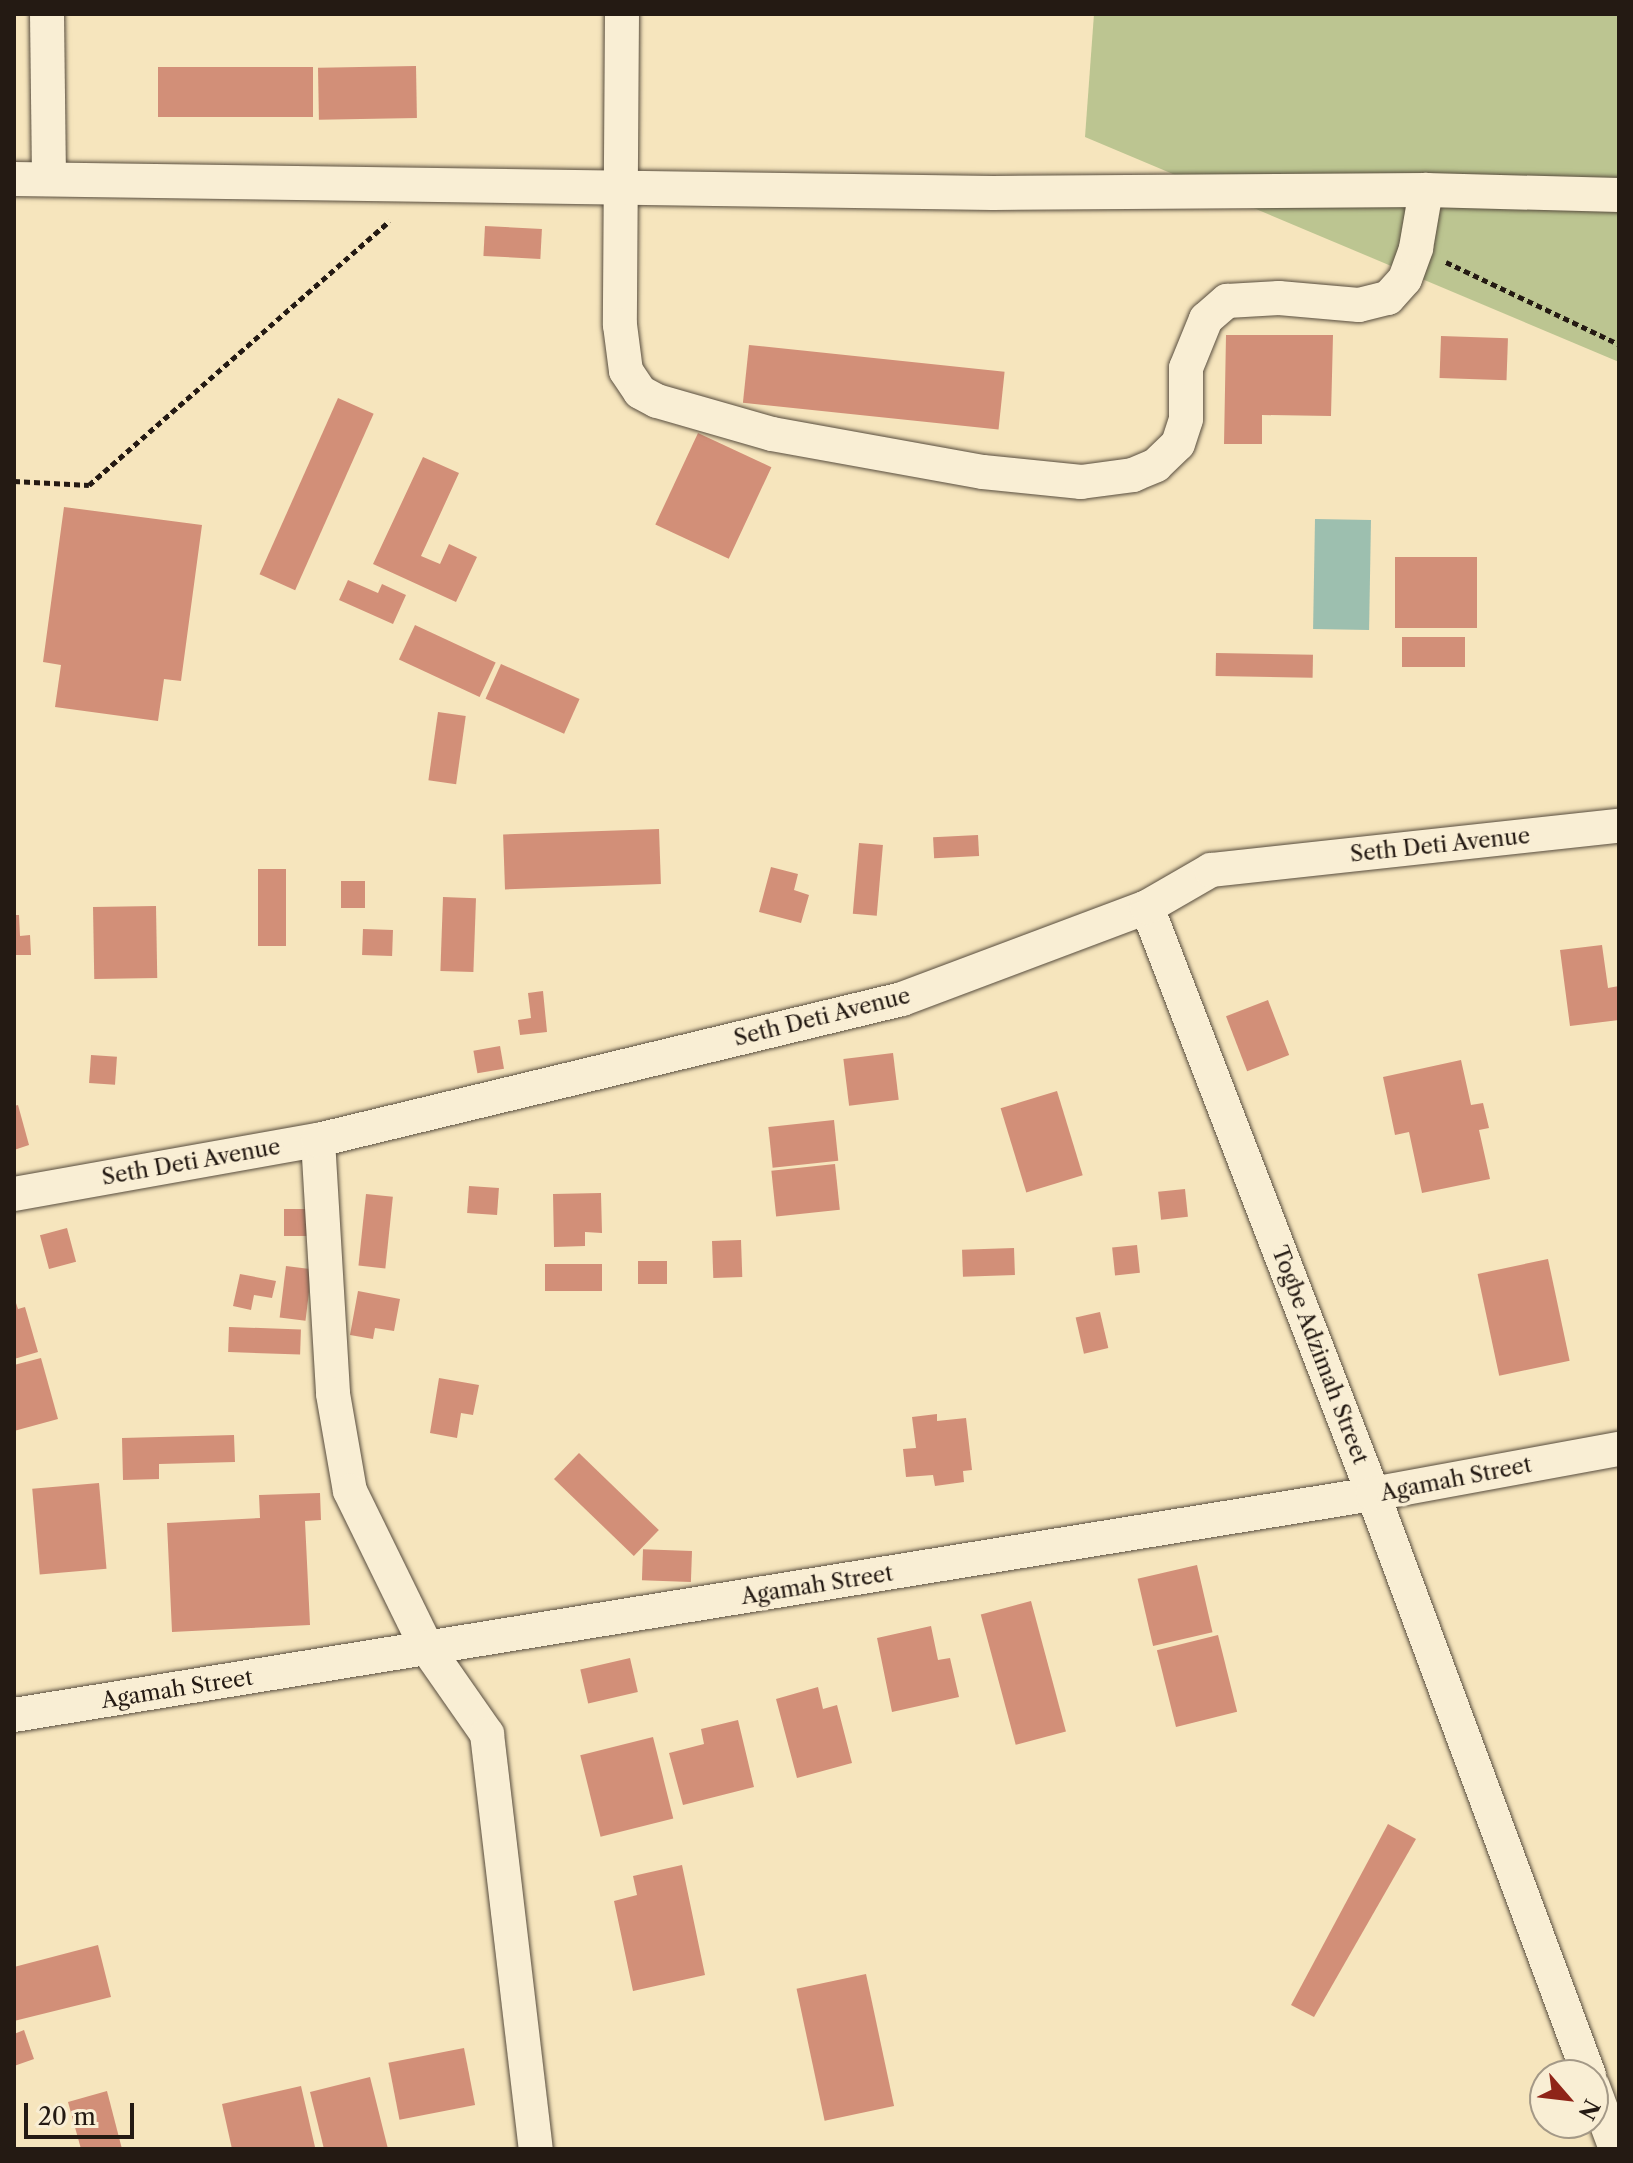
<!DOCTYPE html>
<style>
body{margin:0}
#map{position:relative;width:1633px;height:2163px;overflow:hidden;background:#f6e5bd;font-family:"Libre Caslon Text",serif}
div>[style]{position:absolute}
.green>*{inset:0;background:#bcc591}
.water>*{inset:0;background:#9dbfaf;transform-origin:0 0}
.building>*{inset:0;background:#d28f78;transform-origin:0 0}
.path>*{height:5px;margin-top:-2.5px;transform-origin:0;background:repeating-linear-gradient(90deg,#241a13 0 6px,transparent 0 10px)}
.roads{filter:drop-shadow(0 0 2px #584d3e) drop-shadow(0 0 2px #584d3e)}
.minor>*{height:34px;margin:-17px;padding:0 17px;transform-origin:17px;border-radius:17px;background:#f9eed4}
span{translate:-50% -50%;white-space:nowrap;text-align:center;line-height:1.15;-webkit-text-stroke:7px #f9eed4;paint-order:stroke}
.street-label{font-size:22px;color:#241a13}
.frame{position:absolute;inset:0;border:16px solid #241a13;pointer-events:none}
.north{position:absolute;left:1529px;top:2059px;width:80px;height:80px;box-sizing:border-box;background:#f9eed4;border:2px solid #a49987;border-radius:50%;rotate:118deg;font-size:22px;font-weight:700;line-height:32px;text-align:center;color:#241a13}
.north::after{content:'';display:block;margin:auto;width:28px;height:36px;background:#8f2418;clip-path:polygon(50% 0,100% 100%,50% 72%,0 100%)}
.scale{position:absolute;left:24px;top:2103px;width:110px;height:36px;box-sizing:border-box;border:4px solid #241a13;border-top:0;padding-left:10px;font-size:24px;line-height:28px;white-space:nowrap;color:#241a13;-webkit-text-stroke:6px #f9eed4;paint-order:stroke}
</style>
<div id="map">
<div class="green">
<div style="clip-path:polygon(1094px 14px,1619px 14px,1619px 362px,1085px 137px)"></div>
</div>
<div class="water">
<div style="left:1315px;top:519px;width:56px;height:110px;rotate:1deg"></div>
</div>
<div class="building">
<div style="left:416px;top:66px;width:52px;height:98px;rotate:89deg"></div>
<div style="left:313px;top:67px;width:50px;height:155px;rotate:90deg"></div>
<div style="left:485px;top:226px;width:57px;height:30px;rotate:3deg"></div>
<div style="clip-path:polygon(1226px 335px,1333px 335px,1331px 416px,1262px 415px,1262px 444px,1224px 444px)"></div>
<div style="left:1441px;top:336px;width:67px;height:42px;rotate:2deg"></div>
<div style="left:749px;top:345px;width:257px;height:58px;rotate:6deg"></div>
<div style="left:338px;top:398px;width:39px;height:193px;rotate:24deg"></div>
<div style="left:698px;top:433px;width:81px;height:101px;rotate:25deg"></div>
<div style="clip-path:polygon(423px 457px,459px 473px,421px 556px,440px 564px,449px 544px,477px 557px,456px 602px,373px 564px)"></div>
<div style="clip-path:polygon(64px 507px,202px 525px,181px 681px,164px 679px,158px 721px,55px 707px,61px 665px,43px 662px)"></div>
<div style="left:1477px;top:557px;width:71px;height:82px;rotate:90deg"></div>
<div style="clip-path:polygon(348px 580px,378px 593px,382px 584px,406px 595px,393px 624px,339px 600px)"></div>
<div style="left:415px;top:625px;width:89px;height:38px;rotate:25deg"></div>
<div style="left:1465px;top:637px;width:30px;height:63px;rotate:90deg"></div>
<div style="left:1216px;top:653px;width:97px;height:23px;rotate:1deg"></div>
<div style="left:501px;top:664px;width:86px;height:38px;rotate:24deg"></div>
<div style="left:438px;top:712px;width:28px;height:69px;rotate:8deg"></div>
<div style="left:659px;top:829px;width:55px;height:156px;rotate:88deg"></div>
<div style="left:978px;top:835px;width:21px;height:45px;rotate:87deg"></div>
<div style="left:859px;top:843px;width:24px;height:71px;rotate:5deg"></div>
<div style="clip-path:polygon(771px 867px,798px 874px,794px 890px,809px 895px,801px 923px,759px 912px)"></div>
<div style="left:258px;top:869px;width:28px;height:77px"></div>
<div style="left:341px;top:881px;width:24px;height:27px"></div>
<div style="left:443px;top:897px;width:33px;height:74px;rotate:2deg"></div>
<div style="left:156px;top:906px;width:72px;height:63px;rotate:89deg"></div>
<div style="clip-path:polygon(14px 915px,19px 915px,20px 936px,30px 935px,31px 955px,14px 955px)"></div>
<div style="left:363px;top:929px;width:30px;height:26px;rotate:2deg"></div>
<div style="clip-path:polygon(1602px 945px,1608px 988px,1619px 986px,1619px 1020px,1570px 1026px,1560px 950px)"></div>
<div style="clip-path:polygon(543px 991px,547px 1032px,520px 1035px,518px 1020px,531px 1018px,528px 993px)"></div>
<div style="left:1268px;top:1000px;width:59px;height:45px;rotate:69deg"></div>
<div style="left:500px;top:1046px;width:23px;height:27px;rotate:80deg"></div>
<div style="left:893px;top:1053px;width:47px;height:50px;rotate:83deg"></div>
<div style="left:91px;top:1055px;width:26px;height:28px;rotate:4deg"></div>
<div style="clip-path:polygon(1461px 1060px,1471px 1105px,1483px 1103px,1489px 1128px,1479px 1130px,1490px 1179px,1422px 1193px,1409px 1132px,1395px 1135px,1383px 1077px)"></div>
<div style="left:1057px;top:1091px;width:88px;height:59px;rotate:73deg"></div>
<div style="clip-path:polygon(18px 1105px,29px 1145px,14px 1150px,14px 1106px)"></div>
<div style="left:834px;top:1120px;width:41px;height:66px;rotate:84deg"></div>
<div style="left:835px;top:1164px;width:46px;height:64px;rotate:84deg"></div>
<div style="left:469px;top:1186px;width:30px;height:27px;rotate:4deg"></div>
<div style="left:1185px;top:1189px;width:28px;height:27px;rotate:84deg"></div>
<div style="clip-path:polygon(601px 1193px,602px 1233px,585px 1232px,585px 1246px,554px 1247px,553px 1194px)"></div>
<div style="left:366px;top:1194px;width:27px;height:72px;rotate:6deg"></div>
<div style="left:284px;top:1209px;width:25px;height:27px"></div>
<div style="left:67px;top:1228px;width:35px;height:28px;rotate:75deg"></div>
<div style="left:741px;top:1240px;width:37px;height:29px;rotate:88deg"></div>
<div style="left:1137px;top:1245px;width:28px;height:25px;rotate:84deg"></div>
<div style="left:1014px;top:1248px;width:27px;height:52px;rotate:88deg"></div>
<div style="left:1548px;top:1259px;width:104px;height:72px;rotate:78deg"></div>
<div style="left:638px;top:1261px;width:29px;height:23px"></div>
<div style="left:602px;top:1264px;width:27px;height:57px;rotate:90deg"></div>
<div style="left:286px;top:1266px;width:26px;height:52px;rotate:7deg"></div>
<div style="clip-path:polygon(240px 1274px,276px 1281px,272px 1298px,254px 1295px,251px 1310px,233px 1306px)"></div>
<div style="clip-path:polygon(358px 1291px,400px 1299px,394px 1331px,375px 1328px,373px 1339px,350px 1335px)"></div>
<div style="clip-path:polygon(14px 1297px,18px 1309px,25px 1307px,38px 1352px,14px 1359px)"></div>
<div style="left:1100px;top:1312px;width:37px;height:25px;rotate:77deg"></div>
<div style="left:229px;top:1327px;width:72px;height:25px;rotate:2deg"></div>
<div style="clip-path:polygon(41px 1358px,58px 1419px,14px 1431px,14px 1365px)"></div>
<div style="clip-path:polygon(439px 1378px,479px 1385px,473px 1415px,461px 1413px,457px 1438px,430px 1433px)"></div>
<div style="clip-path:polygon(937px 1414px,937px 1421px,966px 1418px,972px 1470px,963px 1471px,964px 1482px,935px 1486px,933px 1475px,906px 1477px,903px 1449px,916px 1448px,912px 1417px)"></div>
<div style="clip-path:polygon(234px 1435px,235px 1462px,159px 1464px,159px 1479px,123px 1480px,122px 1438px)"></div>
<div style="left:579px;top:1453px;width:111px;height:36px;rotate:44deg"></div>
<div style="left:99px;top:1483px;width:86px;height:67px;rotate:85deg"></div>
<div style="clip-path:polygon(320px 1493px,321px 1520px,305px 1521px,310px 1625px,172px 1632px,167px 1523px,260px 1518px,259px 1495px)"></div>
<div style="left:692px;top:1551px;width:31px;height:49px;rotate:92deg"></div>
<div style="left:1197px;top:1565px;width:69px;height:61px;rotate:77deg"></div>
<div style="left:1031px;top:1601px;width:135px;height:52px;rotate:75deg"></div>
<div style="clip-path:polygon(931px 1626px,938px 1660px,950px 1658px,959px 1697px,892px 1712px,877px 1638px)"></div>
<div style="left:1218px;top:1635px;width:79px;height:63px;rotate:76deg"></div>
<div style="left:630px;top:1658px;width:35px;height:51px;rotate:77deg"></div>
<div style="clip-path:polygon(818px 1687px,823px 1709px,837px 1705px,852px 1763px,797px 1778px,776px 1699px)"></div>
<div style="clip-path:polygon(738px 1720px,754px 1787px,683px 1805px,669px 1753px,704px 1744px,701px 1729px)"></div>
<div style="left:653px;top:1737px;width:84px;height:75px;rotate:76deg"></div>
<div style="clip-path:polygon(1388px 1824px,1416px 1839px,1314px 2017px,1291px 2005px)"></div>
<div style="clip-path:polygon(682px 1865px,705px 1975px,633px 1991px,614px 1901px,637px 1895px,633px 1876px)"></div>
<div style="clip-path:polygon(98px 1945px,111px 1997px,14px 2021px,14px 1967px)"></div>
<div style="left:866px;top:1974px;width:135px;height:71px;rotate:78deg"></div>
<div style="clip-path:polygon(24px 2030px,34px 2059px,14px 2066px,14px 2034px)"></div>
<div style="left:464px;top:2048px;width:58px;height:77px;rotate:79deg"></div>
<div style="clip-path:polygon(370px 2077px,388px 2149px,324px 2149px,310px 2092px)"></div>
<div style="clip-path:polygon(301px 2086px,315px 2147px,232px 2149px,222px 2104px)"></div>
<div style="clip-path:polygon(107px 2091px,122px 2149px,81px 2149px,68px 2102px)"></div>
</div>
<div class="path">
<div style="left:1446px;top:262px;width:191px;rotate:25.4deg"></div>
<div style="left:14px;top:481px;width:75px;rotate:3.1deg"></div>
<div style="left:89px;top:485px;width:400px;rotate:-41.3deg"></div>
</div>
<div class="roads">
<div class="minor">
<div style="left:47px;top:14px;width:165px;rotate:89.3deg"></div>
<div style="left:622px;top:14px;width:311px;rotate:90.4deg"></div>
<div style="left:620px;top:325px;width:46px;rotate:82.6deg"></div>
<div style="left:626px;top:371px;width:25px;rotate:56deg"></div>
<div style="left:640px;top:392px;width:19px;rotate:28deg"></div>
<div style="left:657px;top:401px;width:120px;rotate:16deg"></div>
<div style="left:772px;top:434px;width:214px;rotate:10.2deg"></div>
<div style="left:983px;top:472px;width:99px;rotate:5.8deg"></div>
<div style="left:1081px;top:482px;width:52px;rotate:-7.7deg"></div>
<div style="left:1133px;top:475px;width:25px;rotate:-23deg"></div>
<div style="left:1156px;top:465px;width:30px;rotate:-44deg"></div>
<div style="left:1178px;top:444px;width:26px;rotate:-72deg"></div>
<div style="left:1186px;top:419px;width:51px;rotate:-90deg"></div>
<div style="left:1186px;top:368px;width:53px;rotate:-67.8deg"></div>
<div style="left:1206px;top:319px;width:28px;rotate:-41deg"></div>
<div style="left:1227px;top:301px;width:52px;rotate:-3.3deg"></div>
<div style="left:1279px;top:298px;width:80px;rotate:5deg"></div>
<div style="left:1359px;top:305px;width:30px;rotate:-14deg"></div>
<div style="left:1388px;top:298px;width:25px;rotate:-48deg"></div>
<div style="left:1405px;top:279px;width:33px;rotate:-70deg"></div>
<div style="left:1416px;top:248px;width:59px;rotate:-80.2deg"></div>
<div style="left:14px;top:179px;width:979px;rotate:0.82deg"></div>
<div style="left:993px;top:193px;width:433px;rotate:-0.4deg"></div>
<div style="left:1426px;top:190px;width:193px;rotate:1.5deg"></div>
<div style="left:1147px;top:907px;width:629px;rotate:68.94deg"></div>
<div style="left:1373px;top:1494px;width:620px;rotate:69.61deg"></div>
<div style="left:318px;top:1140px;width:254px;rotate:86.6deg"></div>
<div style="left:333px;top:1394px;width:98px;rotate:80.1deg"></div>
<div style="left:350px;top:1491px;width:175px;rotate:63.9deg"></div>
<div style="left:427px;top:1648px;width:105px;rotate:55.1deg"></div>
<div style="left:487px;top:1734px;width:418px;rotate:83.3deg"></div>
<div style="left:14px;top:1194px;width:309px;rotate:-10.1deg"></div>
<div style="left:318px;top:1140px;width:601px;rotate:-13.57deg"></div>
<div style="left:902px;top:999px;width:262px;rotate:-20.6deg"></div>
<div style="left:1147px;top:907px;width:74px;rotate:-30deg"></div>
<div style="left:1211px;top:870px;width:410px;rotate:-6.2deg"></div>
<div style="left:14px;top:1715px;width:1377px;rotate:-9.24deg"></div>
<div style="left:1373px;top:1494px;width:250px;rotate:-10.4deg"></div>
<div style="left:1593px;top:2087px;width:66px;rotate:69.6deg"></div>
</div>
</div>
<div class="street-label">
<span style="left:1440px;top:845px;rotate:-6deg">Seth Deti Avenue</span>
<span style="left:822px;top:1017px;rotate:-14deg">Seth Deti Avenue</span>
<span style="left:191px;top:1162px;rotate:-10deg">Seth Deti Avenue</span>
<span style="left:1320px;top:1355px;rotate:69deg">Togbe Adzimah Street</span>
<span style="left:1456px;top:1479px;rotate:-11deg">Agamah Street</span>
<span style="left:817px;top:1585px;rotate:-9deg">Agamah Street</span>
<span style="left:177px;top:1689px;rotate:-9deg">Agamah Street</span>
</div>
<div class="frame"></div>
<div class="north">N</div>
<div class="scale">20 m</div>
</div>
